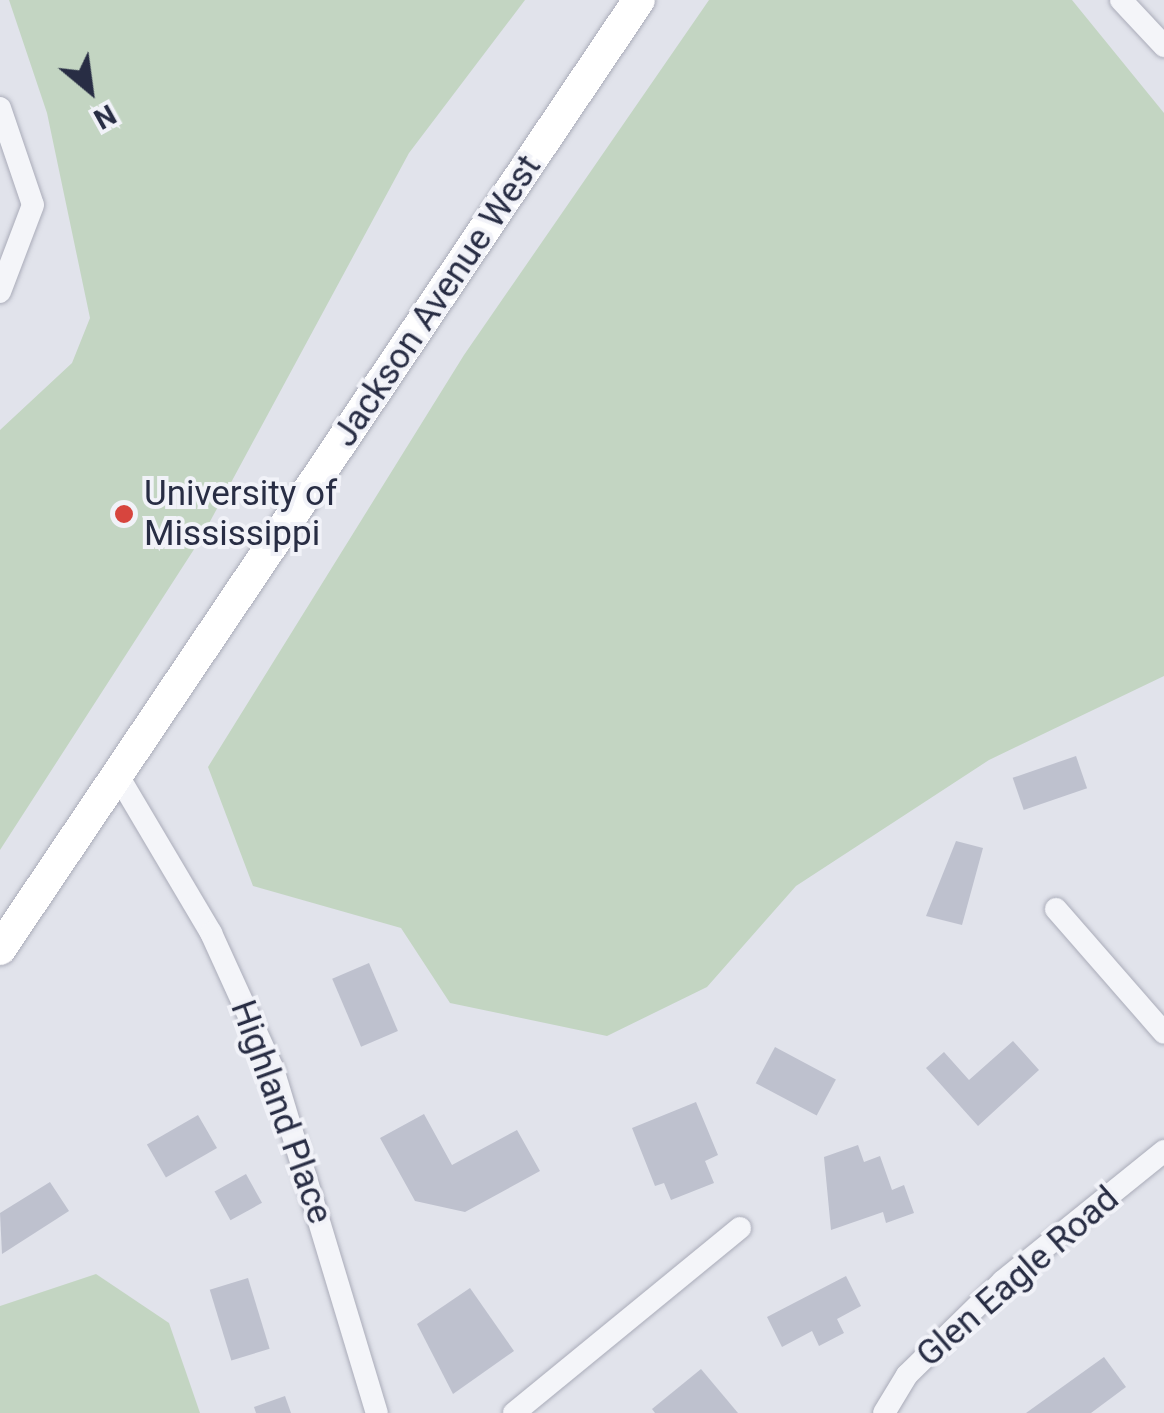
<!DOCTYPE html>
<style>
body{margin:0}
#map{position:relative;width:1164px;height:1413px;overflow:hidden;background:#e1e3eb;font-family:Roboto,sans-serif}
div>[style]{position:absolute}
.green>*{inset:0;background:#c3d5c2}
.building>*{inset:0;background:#bec1ce;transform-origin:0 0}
.roads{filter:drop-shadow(0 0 2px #aaacb9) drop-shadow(0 0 2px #aaacb9)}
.street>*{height:22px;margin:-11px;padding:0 11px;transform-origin:11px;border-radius:11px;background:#f4f5f9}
.secondary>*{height:32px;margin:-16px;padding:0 16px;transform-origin:16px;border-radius:16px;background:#fff}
.dots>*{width:28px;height:28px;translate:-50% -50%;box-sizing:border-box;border:5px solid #f1f2f8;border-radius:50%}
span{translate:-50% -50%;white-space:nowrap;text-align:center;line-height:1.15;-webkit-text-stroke:8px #f1f2f8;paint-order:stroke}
.street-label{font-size:35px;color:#282d44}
.poi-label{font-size:35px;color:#282d44}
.left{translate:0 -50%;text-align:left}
.north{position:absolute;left:40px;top:40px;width:100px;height:100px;-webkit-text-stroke:8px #f1f2f8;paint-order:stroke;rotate:151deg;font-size:28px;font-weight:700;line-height:40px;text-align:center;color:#282d44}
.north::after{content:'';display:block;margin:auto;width:35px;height:45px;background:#282d44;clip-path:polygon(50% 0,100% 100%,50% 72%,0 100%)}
</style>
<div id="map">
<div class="green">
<div style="clip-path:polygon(9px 0,525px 0,409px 153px,200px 540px,0 850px,0 430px,72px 363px,90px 318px,47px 113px)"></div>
<div style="clip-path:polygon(709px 0,1072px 0,1164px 113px,1164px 676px,989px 760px,796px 886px,707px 987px,607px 1036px,450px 1003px,401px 928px,253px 886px,208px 767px,464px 355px)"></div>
<div style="clip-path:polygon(96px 1274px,169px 1323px,200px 1413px,0 1413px,0 1306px)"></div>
</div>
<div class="building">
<div style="left:1076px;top:756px;width:34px;height:67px;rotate:71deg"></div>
<div style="clip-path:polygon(956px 841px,983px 848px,962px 925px,926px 916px)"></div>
<div style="left:369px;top:963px;width:74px;height:40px;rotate:67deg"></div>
<div style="clip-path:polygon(1013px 1041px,1039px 1070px,978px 1126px,926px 1068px,944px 1052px,969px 1080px)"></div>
<div style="left:775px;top:1047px;width:69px;height:41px;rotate:28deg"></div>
<div style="clip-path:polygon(696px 1102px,718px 1155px,705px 1161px,714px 1183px,671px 1200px,664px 1183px,655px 1186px,632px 1128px)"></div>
<div style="clip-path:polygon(424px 1114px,452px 1165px,517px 1130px,540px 1171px,465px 1212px,415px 1201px,380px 1138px)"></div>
<div style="left:198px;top:1115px;width:38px;height:59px;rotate:60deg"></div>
<div style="clip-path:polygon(858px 1145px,864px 1162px,880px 1156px,892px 1190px,904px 1185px,914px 1213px,886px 1223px,883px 1212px,831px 1230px,824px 1157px)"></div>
<div style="left:246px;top:1174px;width:33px;height:36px;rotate:61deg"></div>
<div style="clip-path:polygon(50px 1182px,69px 1211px,2px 1254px,0 1213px)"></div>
<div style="clip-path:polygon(846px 1276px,861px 1306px,837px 1319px,844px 1333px,819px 1346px,812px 1331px,782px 1347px,767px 1317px)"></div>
<div style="left:248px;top:1278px;width:74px;height:40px;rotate:73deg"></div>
<div style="clip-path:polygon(470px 1288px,514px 1351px,453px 1394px,417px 1324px)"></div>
<div style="clip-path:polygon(1104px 1357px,1126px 1387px,1091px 1413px,1026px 1413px)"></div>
<div style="clip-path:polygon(701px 1369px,738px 1413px,655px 1413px,652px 1409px)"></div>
<div style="clip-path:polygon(285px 1396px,291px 1413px,256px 1413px,254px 1407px)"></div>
</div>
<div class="roads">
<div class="street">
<div style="left:1121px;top:0;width:63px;rotate:46.9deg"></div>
<div style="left:0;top:108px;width:102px;rotate:71.2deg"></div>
<div style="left:33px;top:205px;width:93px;rotate:110.8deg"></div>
<div style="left:117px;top:774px;width:185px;rotate:59.4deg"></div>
<div style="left:211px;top:933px;width:149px;rotate:65.5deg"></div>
<div style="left:273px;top:1069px;width:359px;rotate:73.2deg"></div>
<div style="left:1056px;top:909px;width:164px;rotate:48.9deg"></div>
<div style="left:514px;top:1413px;width:292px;rotate:-39.3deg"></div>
<div style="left:884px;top:1413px;width:44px;rotate:-58.8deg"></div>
<div style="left:907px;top:1375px;width:134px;rotate:-44.4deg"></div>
<div style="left:1003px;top:1281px;width:207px;rotate:-38.9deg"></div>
</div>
<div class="secondary">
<div style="left:0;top:949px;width:1144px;rotate:-56.05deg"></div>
</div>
</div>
<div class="dots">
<div style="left:124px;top:514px;background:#d7453e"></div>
</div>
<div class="street-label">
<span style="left:437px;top:301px;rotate:-56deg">Jackson Avenue West</span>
<span style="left:281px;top:1112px;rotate:70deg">Highland Place</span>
<span style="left:1018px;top:1277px;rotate:-41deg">Glen Eagle Road</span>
</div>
<div class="poi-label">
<span class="left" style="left:144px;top:514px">University of<br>Mississippi</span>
</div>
<div class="north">N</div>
</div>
